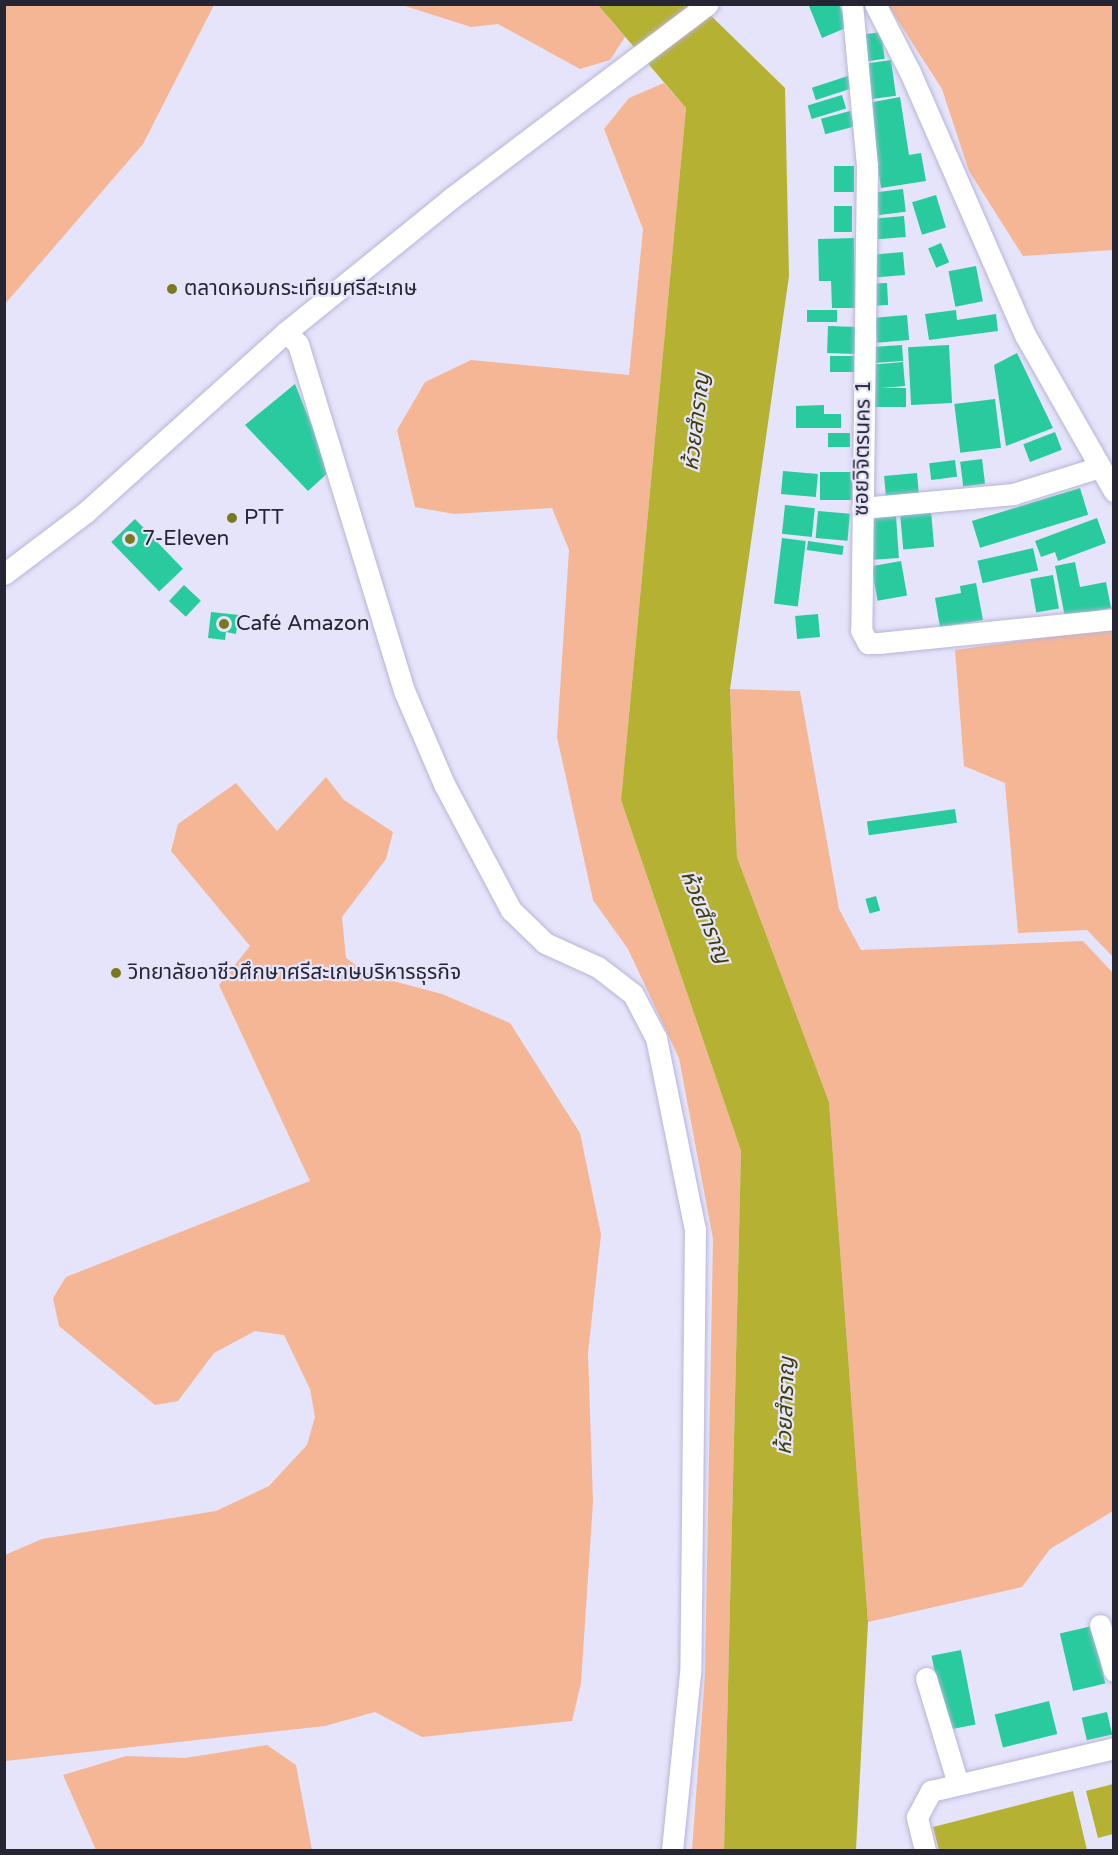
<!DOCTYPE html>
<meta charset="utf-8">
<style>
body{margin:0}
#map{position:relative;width:1118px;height:1855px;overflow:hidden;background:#e5e4fa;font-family:"Varela Round","Noto Sans Thai",sans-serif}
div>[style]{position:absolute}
.green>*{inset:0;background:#f5b695}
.water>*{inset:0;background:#b5b233}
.building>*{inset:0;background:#29cb9e;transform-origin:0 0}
.roads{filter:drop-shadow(0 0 2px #b8b5d9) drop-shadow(0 0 2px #b8b5d9)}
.minor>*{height:21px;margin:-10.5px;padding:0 10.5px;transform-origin:10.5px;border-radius:10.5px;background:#fff}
.dots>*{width:16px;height:16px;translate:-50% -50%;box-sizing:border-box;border:3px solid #e5e4fa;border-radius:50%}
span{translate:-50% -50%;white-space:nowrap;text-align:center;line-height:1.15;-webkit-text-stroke:4.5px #e5e4fa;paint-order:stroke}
.poi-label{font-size:21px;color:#262533}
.left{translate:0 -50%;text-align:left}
.street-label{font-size:21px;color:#262533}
.water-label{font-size:22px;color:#3e3d09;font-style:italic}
.frame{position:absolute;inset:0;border:6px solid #262533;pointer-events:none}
</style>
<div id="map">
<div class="green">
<div style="clip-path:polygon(4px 5px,214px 5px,143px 144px,5px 304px)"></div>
<div style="clip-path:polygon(402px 5px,598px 5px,625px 37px,610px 60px,580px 69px,498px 24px,471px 27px)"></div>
<div style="clip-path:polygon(888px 5px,1113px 5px,1113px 250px,1023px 256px,969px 171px,942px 89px)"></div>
<div style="clip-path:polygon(664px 83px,686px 108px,621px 800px,741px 1151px,724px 1850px,692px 1850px,705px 1674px,713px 1239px,679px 1058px,628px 949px,593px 900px,557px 737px,569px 550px,552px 508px,454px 514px,415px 507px,397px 430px,425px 382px,471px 360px,629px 375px,643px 229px,604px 129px,629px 98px)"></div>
<div style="clip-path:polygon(1113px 628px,1113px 957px,1087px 930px,1018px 933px,1005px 783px,964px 766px,955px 650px)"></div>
<div style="clip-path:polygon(730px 689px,800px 691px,839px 909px,861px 950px,1083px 941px,1113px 973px,1113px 1511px,1050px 1549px,1022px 1587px,868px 1622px,829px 1102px,737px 857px)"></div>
<div style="clip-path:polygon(326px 777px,344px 800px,393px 832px,386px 859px,342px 917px,346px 958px,370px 975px,442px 994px,510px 1023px,580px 1133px,601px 1234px,588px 1353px,593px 1502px,581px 1683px,572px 1721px,422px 1737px,375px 1712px,325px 1726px,5px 1761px,5px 1555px,42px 1539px,216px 1511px,269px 1486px,307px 1445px,315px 1417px,310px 1389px,284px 1335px,255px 1331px,214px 1353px,178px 1401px,155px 1405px,59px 1326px,53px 1298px,66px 1277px,310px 1181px,219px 985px,250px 946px,171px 851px,178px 824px,236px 783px,277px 831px)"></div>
<div style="clip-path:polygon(267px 1745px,296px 1765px,312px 1850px,96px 1850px,63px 1775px,126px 1756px,185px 1758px)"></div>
</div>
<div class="water">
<div style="clip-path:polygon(598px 5px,700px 5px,785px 88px,789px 276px,730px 689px,737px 857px,829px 1102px,868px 1622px,856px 1850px,724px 1850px,741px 1151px,621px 800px,686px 108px)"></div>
<div style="clip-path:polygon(1113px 1784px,1113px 1834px,1098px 1838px,1086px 1791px)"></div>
<div style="clip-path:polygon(1073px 1791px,1087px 1850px,939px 1850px,933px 1827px)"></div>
</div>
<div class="building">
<div style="clip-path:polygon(839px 4px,848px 27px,822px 38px,809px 6px)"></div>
<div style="left:881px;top:32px;width:27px;height:19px;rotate:82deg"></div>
<div style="left:891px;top:60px;width:36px;height:28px;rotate:82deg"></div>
<div style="left:848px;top:76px;width:13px;height:38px;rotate:72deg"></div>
<div style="left:842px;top:95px;width:14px;height:36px;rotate:73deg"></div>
<div style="clip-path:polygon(900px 97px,909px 155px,921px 153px,926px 181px,881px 188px,868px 103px)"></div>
<div style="left:850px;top:111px;width:16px;height:30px;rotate:75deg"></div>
<div style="left:834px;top:166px;width:20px;height:26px"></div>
<div style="left:903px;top:189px;width:23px;height:27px;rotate:83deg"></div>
<div style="left:936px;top:195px;width:34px;height:25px;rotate:73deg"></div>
<div style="left:834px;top:206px;width:18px;height:26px"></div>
<div style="left:904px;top:216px;width:21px;height:28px;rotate:85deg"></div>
<div style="clip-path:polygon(854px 238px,855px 308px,832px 308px,831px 281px,819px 281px,818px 239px)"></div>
<div style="left:941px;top:243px;width:21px;height:14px;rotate:67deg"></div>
<div style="left:903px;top:252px;width:23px;height:28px;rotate:85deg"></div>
<div style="left:976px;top:266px;width:36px;height:28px;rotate:79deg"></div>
<div style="left:887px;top:283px;width:22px;height:11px;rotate:87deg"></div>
<div style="left:837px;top:310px;width:12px;height:30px;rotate:90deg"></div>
<div style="clip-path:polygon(956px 310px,957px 320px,996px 314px,998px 331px,929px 340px,925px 314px)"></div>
<div style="left:907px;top:315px;width:25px;height:32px;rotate:85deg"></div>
<div style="left:828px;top:326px;width:30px;height:27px;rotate:2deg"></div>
<div style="left:902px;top:345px;width:16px;height:30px;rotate:86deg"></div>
<div style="left:949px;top:345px;width:58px;height:41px;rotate:87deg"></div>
<div style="clip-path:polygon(1017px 353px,1053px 428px,1006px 446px,994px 365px)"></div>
<div style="left:830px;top:356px;width:24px;height:16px"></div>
<div style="left:903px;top:362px;width:24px;height:30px;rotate:85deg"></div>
<div style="clip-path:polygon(295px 384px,330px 471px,308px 491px,245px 425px)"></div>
<div style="left:906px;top:388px;width:19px;height:35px;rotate:90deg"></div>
<div style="left:995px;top:399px;width:49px;height:41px;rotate:83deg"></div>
<div style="clip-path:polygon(824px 405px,824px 414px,841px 414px,841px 428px,796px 428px,796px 406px)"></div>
<div style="left:1055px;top:432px;width:19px;height:34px;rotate:69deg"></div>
<div style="left:828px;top:433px;width:22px;height:14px"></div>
<div style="left:982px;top:459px;width:25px;height:22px;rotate:83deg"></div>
<div style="left:955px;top:460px;width:17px;height:26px;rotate:83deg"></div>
<div style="left:783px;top:471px;width:35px;height:23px;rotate:5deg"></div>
<div style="left:820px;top:472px;width:32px;height:28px"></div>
<div style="left:917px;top:473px;width:25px;height:33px;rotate:85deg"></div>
<div style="left:1080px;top:488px;width:28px;height:113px;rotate:73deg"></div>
<div style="left:785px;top:505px;width:30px;height:29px;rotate:6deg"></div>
<div style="left:818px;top:511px;width:32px;height:27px;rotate:5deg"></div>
<div style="left:931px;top:511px;width:36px;height:31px;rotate:85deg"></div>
<div style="left:896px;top:516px;width:42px;height:29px;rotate:86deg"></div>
<div style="clip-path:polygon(1097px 518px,1106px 543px,1058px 561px,1055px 552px,1041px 557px,1035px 541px)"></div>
<div style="left:135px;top:519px;width:69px;height:33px;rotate:46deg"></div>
<div style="left:782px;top:538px;width:24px;height:66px;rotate:7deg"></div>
<div style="left:808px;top:541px;width:36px;height:9px;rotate:8deg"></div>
<div style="left:1033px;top:548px;width:23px;height:57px;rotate:77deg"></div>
<div style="left:901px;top:561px;width:35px;height:30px;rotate:80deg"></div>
<div style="clip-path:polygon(1075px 562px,1080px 587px,1106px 582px,1111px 608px,1065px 617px,1055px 566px)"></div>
<div style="left:1053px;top:575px;width:34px;height:23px;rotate:80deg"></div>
<div style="clip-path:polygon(976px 583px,983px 620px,940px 627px,935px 598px,961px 593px,960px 586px)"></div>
<div style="left:184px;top:585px;width:23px;height:22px;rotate:43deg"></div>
<div style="clip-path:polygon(211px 612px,239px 615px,236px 634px,226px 632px,225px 640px,208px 638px)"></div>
<div style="left:818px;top:614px;width:23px;height:23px;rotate:85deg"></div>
<div style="left:955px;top:809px;width:14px;height:89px;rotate:82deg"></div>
<div style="left:876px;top:896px;width:15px;height:11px;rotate:74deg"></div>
<div style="left:1092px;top:1626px;width:59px;height:33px;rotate:77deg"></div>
<div style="left:961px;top:1650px;width:76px;height:30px;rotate:79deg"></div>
<div style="left:1049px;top:1701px;width:34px;height:56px;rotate:76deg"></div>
<div style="left:1107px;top:1712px;width:23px;height:26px;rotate:77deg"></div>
</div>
<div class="roads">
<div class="minor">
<div style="left:852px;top:4px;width:163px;rotate:84.7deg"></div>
<div style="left:867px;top:166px;width:464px;rotate:90.7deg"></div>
<div style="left:861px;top:630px;width:15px;rotate:62deg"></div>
<div style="left:868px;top:643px;width:11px"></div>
<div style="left:879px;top:643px;width:236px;rotate:-5.8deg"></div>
<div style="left:875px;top:4px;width:76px;rotate:62.8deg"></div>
<div style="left:910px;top:72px;width:287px;rotate:66.4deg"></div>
<div style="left:1025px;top:335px;width:180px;rotate:60.3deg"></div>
<div style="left:286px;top:332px;width:17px;rotate:45deg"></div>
<div style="left:298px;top:344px;width:365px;rotate:73deg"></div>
<div style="left:405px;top:693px;width:99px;rotate:66.8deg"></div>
<div style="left:444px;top:784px;width:143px;rotate:62deg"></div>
<div style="left:511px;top:910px;width:47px;rotate:44.1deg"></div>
<div style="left:545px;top:943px;width:58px;rotate:24.4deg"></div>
<div style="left:598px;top:967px;width:44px;rotate:37.6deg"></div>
<div style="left:633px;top:994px;width:50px;rotate:62.4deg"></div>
<div style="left:656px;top:1038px;width:195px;rotate:78.5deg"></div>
<div style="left:695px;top:1229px;width:444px;rotate:90.6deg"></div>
<div style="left:690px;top:1673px;width:178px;rotate:95.8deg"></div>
<div style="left:862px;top:508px;width:152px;rotate:-5.3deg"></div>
<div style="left:1013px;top:494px;width:91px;rotate:-17.2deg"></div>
<div style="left:4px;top:574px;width:103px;rotate:-37.1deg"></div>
<div style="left:86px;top:512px;width:269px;rotate:-42deg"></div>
<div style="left:286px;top:332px;width:211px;rotate:-39deg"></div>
<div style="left:450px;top:199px;width:323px;rotate:-37.1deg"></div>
<div style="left:1100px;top:1625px;width:48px;rotate:73.1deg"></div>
<div style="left:926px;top:1678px;width:111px;rotate:73.2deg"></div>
<div style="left:925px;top:1850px;width:34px;rotate:-104deg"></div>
<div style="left:917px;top:1817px;width:30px;rotate:-62deg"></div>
<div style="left:931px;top:1791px;width:188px;rotate:-13.2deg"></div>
</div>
</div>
<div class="dots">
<div style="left:172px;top:289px;background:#7b7920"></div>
<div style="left:232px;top:518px;background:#7b7920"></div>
<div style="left:130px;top:539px;background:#7b7920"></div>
<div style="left:224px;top:624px;background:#7b7920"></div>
<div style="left:116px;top:973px;background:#7b7920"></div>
</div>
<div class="poi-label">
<span class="left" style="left:184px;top:289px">ตลาดหอมกระเทียมศรีสะเกษ</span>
<span class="left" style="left:244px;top:518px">PTT</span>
<span class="left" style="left:142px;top:539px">7-Eleven</span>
<span class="left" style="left:236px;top:624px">Café Amazon</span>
<span class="left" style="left:128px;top:973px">วิทยาลัยอาชีวศึกษาศรีสะเกษบริหารธุรกิจ</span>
</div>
<div class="street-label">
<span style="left:863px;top:448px;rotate:-89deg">ซอยวิจิตรนคร 1</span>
</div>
<div class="water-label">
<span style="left:697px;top:422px;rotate:-83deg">ห้วยสำราญ</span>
<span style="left:705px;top:917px;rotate:68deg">ห้วยสำราญ</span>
<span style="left:786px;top:1406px;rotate:-88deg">ห้วยสำราญ</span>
</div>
<div class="frame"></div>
</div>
